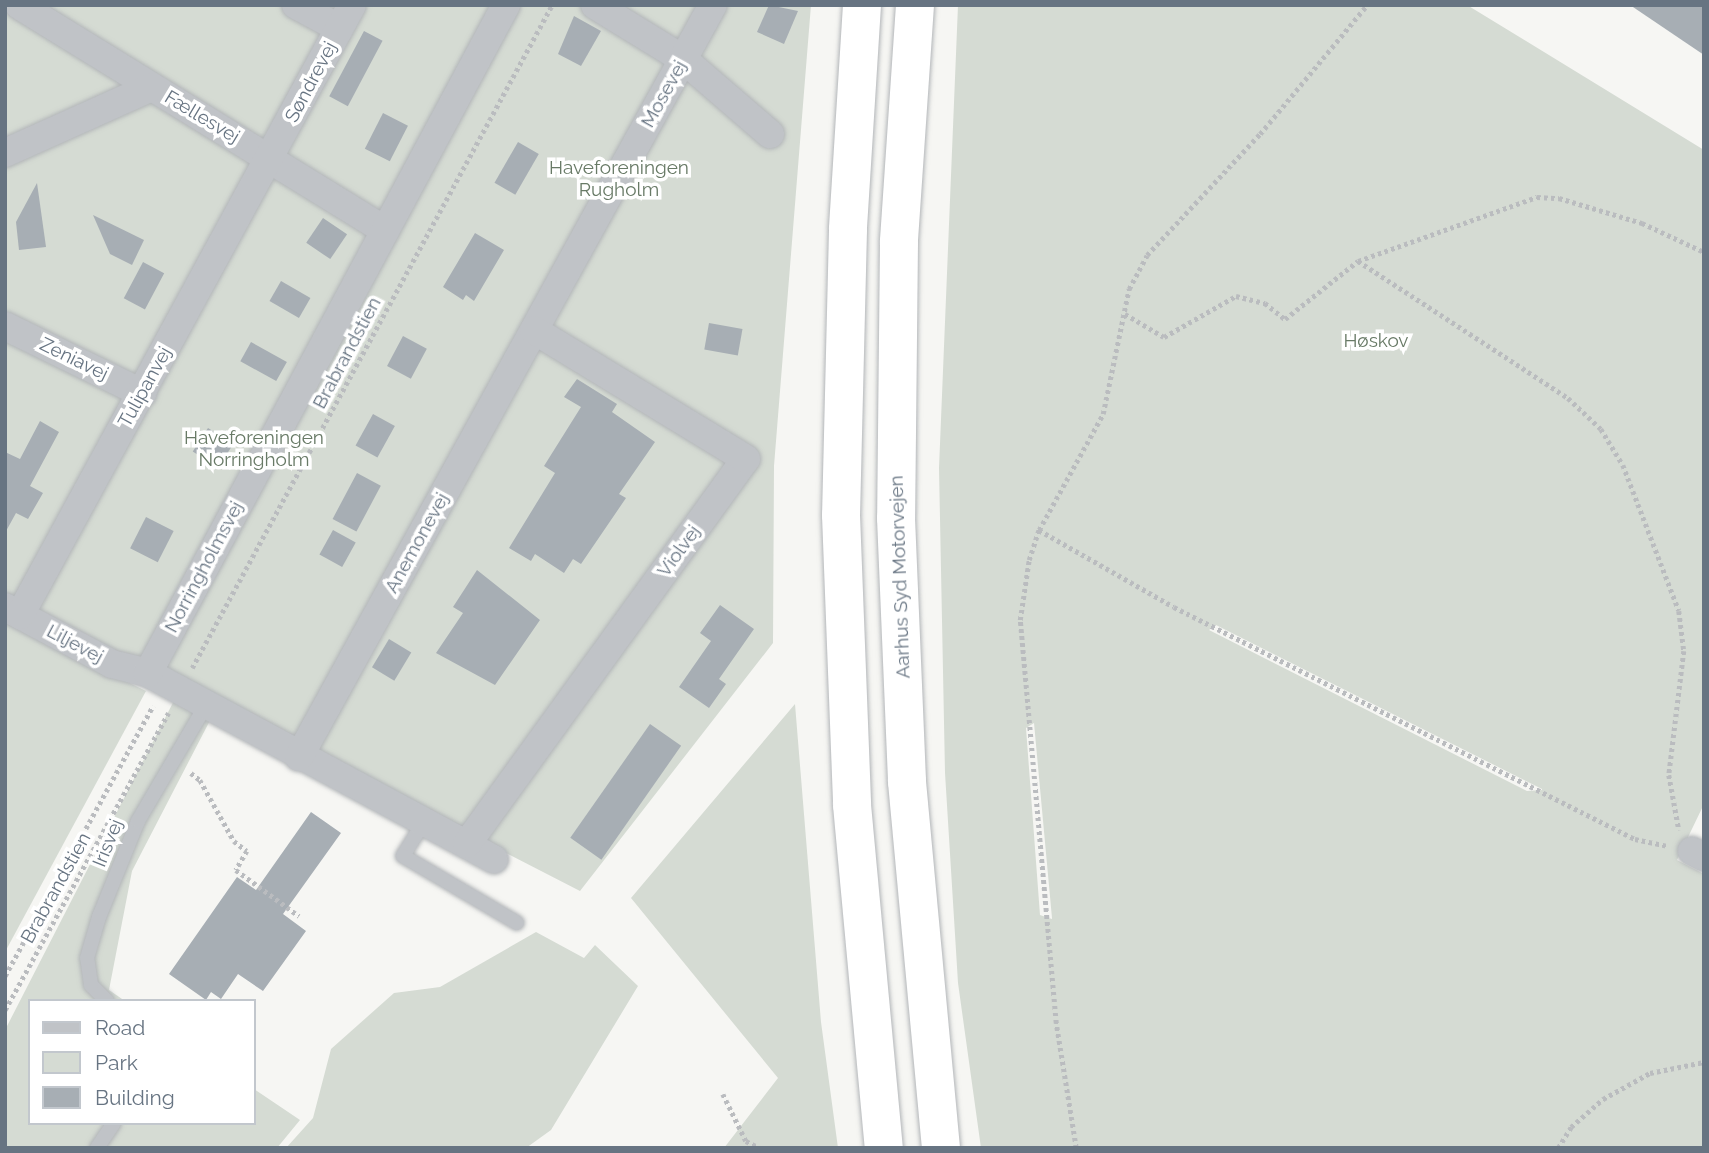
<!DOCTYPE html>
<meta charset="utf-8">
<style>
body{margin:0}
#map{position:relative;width:1709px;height:1153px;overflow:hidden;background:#f6f6f3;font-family:Raleway,sans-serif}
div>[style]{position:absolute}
.green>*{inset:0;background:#d5dbd3}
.building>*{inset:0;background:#a7aeb4;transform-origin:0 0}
.path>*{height:4.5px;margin-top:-2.25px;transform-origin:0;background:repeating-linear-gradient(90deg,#babcbf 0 3.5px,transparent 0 7px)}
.roads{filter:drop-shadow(0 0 2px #b3b6b9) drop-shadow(0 0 2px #b3b6b9)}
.service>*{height:14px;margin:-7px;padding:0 7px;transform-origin:7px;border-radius:7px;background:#c0c3c7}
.minor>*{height:28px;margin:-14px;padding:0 14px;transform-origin:14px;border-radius:14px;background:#c0c3c7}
.motorway>*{height:38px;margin:-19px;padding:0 19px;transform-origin:19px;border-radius:19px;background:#fff}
span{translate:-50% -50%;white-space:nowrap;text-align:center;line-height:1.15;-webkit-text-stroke:7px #fff;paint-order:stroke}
.street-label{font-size:19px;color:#677482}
.park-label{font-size:19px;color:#687a66}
.frame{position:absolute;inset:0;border:7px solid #677482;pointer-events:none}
.legend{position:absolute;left:28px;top:999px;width:228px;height:126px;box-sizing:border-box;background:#fff;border:2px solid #c2c7cd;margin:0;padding:9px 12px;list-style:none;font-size:21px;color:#677482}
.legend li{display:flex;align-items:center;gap:14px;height:35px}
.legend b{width:35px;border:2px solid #c2c7cd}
</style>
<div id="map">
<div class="green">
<div style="clip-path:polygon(5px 5px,811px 5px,774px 466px,773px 643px,580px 891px,218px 705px,132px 871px,109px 990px,125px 1001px,30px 1001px,30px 1123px,254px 1123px,254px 1089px,300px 1120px,277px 1148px,5px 1148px,5px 1030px,181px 687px,5px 594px)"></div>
<div style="clip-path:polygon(evenodd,958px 5px,1467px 5px,1704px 150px,1704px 804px,1677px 860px,1704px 874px,1704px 1148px,981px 1148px,958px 983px,945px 773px,939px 468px,958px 5px,1216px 625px,1542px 789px,1542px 790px,1527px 791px,1209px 630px,1216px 625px,958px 5px,1034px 723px,1052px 918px,1052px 919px,1040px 915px,1026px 728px,1034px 723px)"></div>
<div style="clip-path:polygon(5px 622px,146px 691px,5px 952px)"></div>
<div style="clip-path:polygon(795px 704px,821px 1022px,838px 1148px,724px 1148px,778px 1078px,631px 898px)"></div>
<div style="clip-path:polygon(536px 932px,584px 958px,595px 945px,638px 986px,551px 1130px,526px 1148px,286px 1148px,313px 1118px,331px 1049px,394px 993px,440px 987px)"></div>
</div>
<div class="building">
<div style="clip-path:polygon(769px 5px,798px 11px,784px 44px,757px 32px)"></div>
<div style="clip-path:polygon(1630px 5px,1704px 5px,1704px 55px)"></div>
<div style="clip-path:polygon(574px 16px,601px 31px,581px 66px,558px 54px)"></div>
<div style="left:364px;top:31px;width:21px;height:74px;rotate:28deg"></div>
<div style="left:383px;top:113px;width:28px;height:40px;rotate:27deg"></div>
<div style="left:518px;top:142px;width:24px;height:47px;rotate:30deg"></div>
<div style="clip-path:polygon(37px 183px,46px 247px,19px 250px,16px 222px)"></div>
<div style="clip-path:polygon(93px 215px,144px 240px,132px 265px,110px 254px)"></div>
<div style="left:323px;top:218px;width:29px;height:30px;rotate:34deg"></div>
<div style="clip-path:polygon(475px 233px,504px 250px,474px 301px,466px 295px,463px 300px,443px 287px)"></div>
<div style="left:143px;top:262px;width:24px;height:41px;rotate:28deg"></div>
<div style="left:281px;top:281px;width:34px;height:23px;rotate:30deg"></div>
<div style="left:709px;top:323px;width:34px;height:27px;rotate:10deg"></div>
<div style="left:403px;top:336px;width:27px;height:34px;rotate:28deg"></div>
<div style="left:251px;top:342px;width:41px;height:22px;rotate:29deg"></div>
<div style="clip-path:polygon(577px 379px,617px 404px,612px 412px,655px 442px,619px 494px,626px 498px,581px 564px,573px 559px,564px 573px,535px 554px,531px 561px,509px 548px,555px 473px,544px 466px,581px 407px,564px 397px)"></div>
<div style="left:373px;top:414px;width:25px;height:36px;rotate:29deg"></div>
<div style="clip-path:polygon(40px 421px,59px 432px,30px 486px,43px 493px,28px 519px,16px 513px,5px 533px,5px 452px,20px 459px)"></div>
<div style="left:208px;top:428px;width:30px;height:28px;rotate:33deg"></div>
<div style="left:357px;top:473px;width:27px;height:52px;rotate:28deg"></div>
<div style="left:146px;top:517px;width:31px;height:35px;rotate:27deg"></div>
<div style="left:333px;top:530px;width:26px;height:28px;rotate:29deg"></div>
<div style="clip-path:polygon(477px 570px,540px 620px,495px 685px,436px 653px,463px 613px,453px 607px)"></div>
<div style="clip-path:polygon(720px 605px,754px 629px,719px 679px,726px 684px,709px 708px,679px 687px,711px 641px,700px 633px)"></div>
<div style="left:389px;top:639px;width:26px;height:33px;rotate:31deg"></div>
<div style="left:650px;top:724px;width:38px;height:139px;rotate:35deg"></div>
<div style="clip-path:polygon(311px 812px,341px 833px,283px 914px,306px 931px,263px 991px,238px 974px,221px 999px,211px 992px,206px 1000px,169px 974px,237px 877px,256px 890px)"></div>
</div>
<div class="path">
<div style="left:1358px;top:261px;width:251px;rotate:33.1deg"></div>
<div style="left:1568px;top:398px;width:45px;rotate:43.2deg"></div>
<div style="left:1601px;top:429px;width:42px;rotate:58.6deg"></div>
<div style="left:1623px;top:465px;width:156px;rotate:69deg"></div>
<div style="left:1679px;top:611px;width:40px;rotate:82.9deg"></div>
<div style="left:1684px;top:651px;width:125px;rotate:96.9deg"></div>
<div style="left:1669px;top:775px;width:56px;rotate:79.7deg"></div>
<div style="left:1125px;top:314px;width:45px;rotate:30.5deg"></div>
<div style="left:1164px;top:337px;width:83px;rotate:-29.7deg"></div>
<div style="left:1236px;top:296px;width:30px;rotate:14deg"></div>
<div style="left:1265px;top:303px;width:26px;rotate:39deg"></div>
<div style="left:1285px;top:319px;width:93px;rotate:-38.5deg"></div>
<div style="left:1358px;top:261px;width:190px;rotate:-19.7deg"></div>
<div style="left:1537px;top:197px;width:22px;rotate:3deg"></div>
<div style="left:1559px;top:198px;width:87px;rotate:16.8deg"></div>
<div style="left:1642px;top:223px;width:68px;rotate:25.1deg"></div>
<div style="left:1039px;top:530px;width:155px;rotate:29.7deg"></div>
<div style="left:1174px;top:607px;width:516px;rotate:26.71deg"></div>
<div style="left:1635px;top:839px;width:33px;rotate:12deg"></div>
<div style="left:192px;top:668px;width:754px;rotate:-61.5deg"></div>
<div style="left:191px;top:773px;width:11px;rotate:38deg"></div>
<div style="left:200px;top:780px;width:70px;rotate:60.9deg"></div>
<div style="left:234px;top:841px;width:16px;rotate:38deg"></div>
<div style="left:247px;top:851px;width:22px;rotate:120deg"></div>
<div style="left:236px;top:870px;width:78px;rotate:36.1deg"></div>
<div style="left:5px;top:976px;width:308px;rotate:-61.3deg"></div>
<div style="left:5px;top:1010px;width:339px;rotate:-61.2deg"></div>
<div style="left:723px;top:1094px;width:52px;rotate:63.9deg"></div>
<div style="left:746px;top:1141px;width:16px;rotate:27deg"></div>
<div style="left:1076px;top:1148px;width:127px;rotate:-99.1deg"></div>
<div style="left:1056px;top:1023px;width:405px;rotate:-95.1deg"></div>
<div style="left:1020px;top:620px;width:61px;rotate:-81.5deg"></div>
<div style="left:1029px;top:560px;width:32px;rotate:-72deg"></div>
<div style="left:1039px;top:530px;width:132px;rotate:-61.1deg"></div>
<div style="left:1103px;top:414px;width:128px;rotate:-78.3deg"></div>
<div style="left:1129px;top:289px;width:38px;rotate:-62deg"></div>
<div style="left:1147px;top:255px;width:166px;rotate:-47deg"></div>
<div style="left:1260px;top:134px;width:168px;rotate:-50.3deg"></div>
<div style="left:1558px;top:1148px;width:25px;rotate:-58deg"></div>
<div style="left:1571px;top:1127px;width:43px;rotate:-41.2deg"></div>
<div style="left:1603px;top:1099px;width:54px;rotate:-29deg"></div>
<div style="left:1650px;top:1073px;width:55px;rotate:-11.5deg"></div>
</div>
<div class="roads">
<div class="service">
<div style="left:424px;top:822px;width:40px;rotate:122deg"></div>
<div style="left:403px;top:856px;width:132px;rotate:30.4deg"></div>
<div style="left:107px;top:1001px;width:23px;rotate:-135deg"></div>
<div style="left:91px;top:985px;width:27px;rotate:-98deg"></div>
<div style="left:87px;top:958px;width:43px;rotate:-73.7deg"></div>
<div style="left:99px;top:917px;width:104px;rotate:-67.9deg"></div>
<div style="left:138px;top:821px;width:132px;rotate:-59.6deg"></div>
<div style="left:97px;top:1148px;width:30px;rotate:-56deg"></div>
</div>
<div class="minor">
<div style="left:19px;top:5px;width:430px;rotate:31.6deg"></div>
<div style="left:296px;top:5px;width:49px;rotate:28.1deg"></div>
<div style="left:595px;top:5px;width:103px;rotate:31.5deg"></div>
<div style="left:683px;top:59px;width:115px;rotate:40.8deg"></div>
<div style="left:5px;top:153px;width:161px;rotate:-24.2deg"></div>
<div style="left:5px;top:326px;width:153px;rotate:26.1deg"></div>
<div style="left:5px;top:607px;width:121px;rotate:28deg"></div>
<div style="left:112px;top:664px;width:37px;rotate:14deg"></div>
<div style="left:148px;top:673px;width:393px;rotate:28.3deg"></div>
<div style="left:20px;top:615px;width:694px;rotate:-61.44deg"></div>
<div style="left:148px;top:673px;width:758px;rotate:-61.81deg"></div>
<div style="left:299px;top:757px;width:858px;rotate:-61.17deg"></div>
<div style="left:467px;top:844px;width:475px;rotate:-54.1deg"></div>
<div style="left:746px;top:459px;width:248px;rotate:-148.7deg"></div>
<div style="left:1692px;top:851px;width:13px;rotate:27deg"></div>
</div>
<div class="motorway">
<div style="left:862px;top:5px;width:225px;rotate:93.6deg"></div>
<div style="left:848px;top:230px;width:285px;rotate:91.4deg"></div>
<div style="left:841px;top:515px;width:290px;rotate:87.8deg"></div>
<div style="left:852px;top:805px;width:344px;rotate:84.7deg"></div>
<div style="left:915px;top:5px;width:238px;rotate:93.9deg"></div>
<div style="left:899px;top:242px;width:276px;rotate:90.6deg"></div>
<div style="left:896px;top:518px;width:264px;rotate:87.6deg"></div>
<div style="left:907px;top:782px;width:368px;rotate:84.7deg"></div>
</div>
</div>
<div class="street-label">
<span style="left:311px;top:82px;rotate:-62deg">Søndrevej</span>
<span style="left:664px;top:94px;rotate:-61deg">Mosevej</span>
<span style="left:202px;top:117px;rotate:31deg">Fællesvej</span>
<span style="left:347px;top:353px;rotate:-62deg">Brabrandstien</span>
<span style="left:74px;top:359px;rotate:26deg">Zeniavej</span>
<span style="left:145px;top:387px;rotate:-61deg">Tulipanvej</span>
<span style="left:417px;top:543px;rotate:-61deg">Anemonevej</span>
<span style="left:679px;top:551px;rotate:-54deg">Violvej</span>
<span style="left:204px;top:567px;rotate:-62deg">Norringholmsvej</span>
<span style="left:900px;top:577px;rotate:-92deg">Aarhus Syd Motorvejen</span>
<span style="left:75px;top:644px;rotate:28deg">Liljevej</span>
<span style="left:108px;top:843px;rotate:-68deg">Irisvej</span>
<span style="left:56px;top:888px;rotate:-61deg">Brabrandstien</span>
</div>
<div class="park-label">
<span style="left:619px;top:179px">Haveforeningen<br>Rugholm</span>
<span style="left:1376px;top:341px">Høskov</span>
<span style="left:254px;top:449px">Haveforeningen<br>Norringholm</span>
</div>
<div class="frame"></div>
<ul class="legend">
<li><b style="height:9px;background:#c0c3c7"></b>Road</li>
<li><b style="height:19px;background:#d5dbd3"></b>Park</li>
<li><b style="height:19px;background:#a7aeb4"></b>Building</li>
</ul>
</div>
